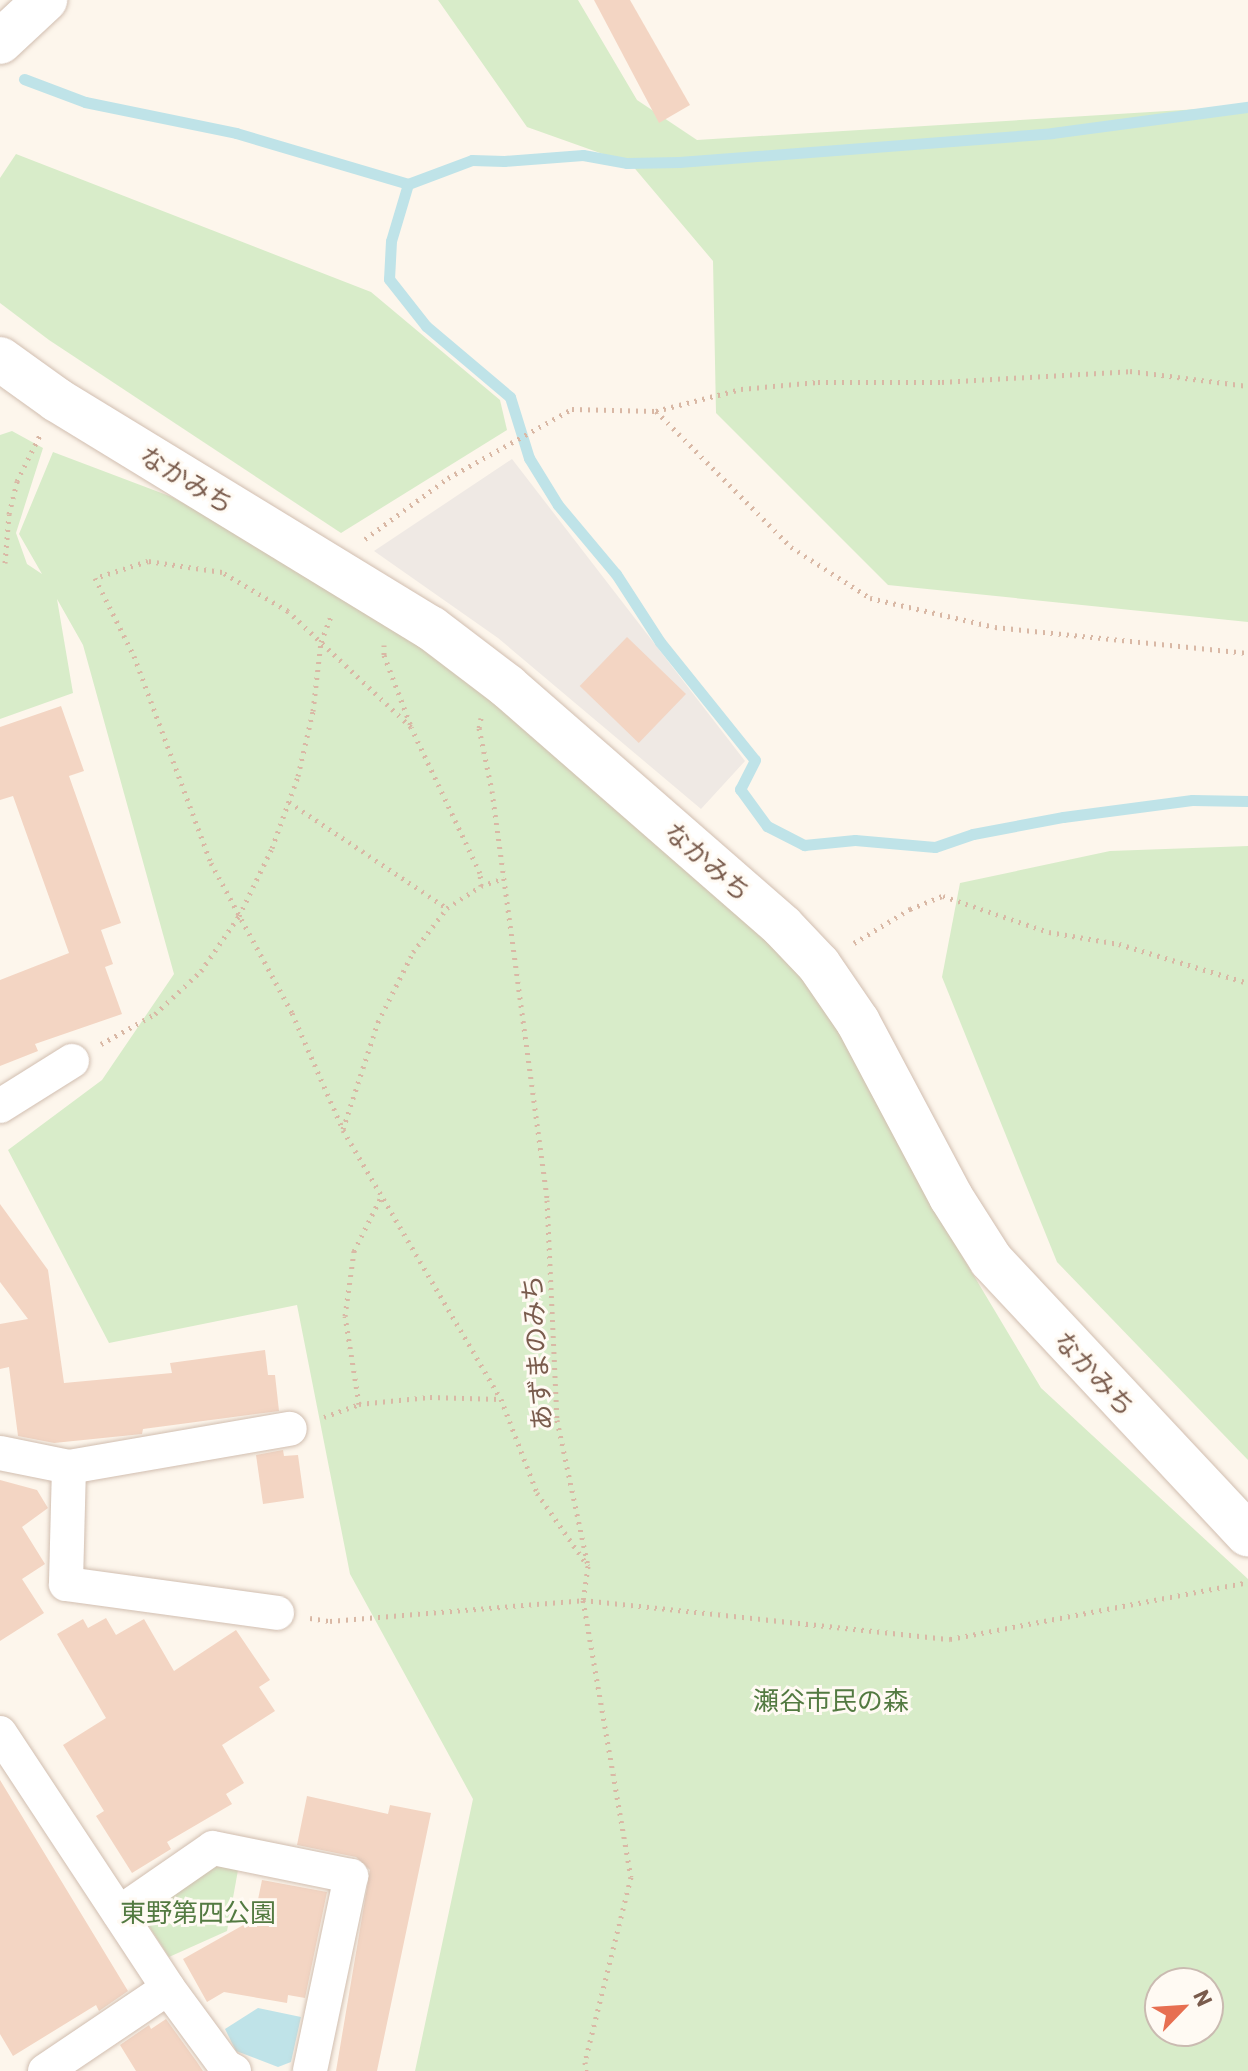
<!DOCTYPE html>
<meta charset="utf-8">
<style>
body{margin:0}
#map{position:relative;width:1248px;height:2071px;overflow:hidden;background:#fdf6ec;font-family:Barlow,"Noto Sans JP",sans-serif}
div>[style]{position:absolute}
.industrial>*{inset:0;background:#efe9e4}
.green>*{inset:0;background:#d8ecc9}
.water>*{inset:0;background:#bfe3e8}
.stream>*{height:11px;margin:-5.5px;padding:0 5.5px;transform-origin:5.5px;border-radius:5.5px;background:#bfe3e8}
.building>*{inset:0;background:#f3d5c3;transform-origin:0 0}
.path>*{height:5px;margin-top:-2.5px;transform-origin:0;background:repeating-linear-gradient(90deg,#d9b8a5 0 2px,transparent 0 8px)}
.roads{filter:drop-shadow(0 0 2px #d1beb0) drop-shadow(0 0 2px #d1beb0)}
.street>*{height:34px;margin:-17px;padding:0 17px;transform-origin:17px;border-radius:17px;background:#fff}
.secondary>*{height:44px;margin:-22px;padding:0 22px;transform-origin:22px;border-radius:22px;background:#fff}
span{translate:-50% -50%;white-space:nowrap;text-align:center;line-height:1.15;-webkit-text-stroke:6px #fffaf3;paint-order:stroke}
.street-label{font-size:26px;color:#7a5c4d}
.park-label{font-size:26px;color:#537a41}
.north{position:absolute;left:1144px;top:1967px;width:80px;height:80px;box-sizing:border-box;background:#fffaf3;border:2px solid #cabbb1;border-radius:50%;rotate:65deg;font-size:22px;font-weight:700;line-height:32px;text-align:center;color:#7a5c4d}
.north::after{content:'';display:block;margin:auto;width:28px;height:36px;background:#e76f51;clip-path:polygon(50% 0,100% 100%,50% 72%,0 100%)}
</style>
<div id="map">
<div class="industrial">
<div style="clip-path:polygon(512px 459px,745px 761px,701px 809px,498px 638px,374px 551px)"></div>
</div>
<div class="green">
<div style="clip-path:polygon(438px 0,578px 0,637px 100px,697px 140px,1248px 106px,1248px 622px,888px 585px,716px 413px,713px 261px,631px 164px,527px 127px)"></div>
<div style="clip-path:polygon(16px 154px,371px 292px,500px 400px,507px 430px,341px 533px,49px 340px,0 303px,0 178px)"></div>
<div style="clip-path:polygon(evenodd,12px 431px,43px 448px,16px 533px,27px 564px,42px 574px,19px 534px,53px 452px,172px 497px,411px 630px,801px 970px,874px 1066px,928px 1199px,1041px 1388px,1248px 1579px,1248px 2071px,415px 2071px,473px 1799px,350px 1574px,297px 1305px,109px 1343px,8px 1150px,102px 1080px,174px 974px,83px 645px,57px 599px,73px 693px,0 719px,0 435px,12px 431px,1160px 1983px,1208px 1983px,1208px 2031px,1160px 2031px,1160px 1983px)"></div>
<div style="clip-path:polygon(1248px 846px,1248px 1460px,1057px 1262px,942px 977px,960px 883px,1110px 851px)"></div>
<div style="clip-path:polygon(227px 1855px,240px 1859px,227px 1931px,169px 1957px,143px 1917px)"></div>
</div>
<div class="water">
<div style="clip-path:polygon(258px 2008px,301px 2017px,291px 2062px,278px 2067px,236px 2051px,225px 2029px)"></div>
</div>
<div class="stream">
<div style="left:24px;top:79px;width:65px;rotate:20.7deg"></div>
<div style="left:85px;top:102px;width:154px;rotate:11.6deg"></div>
<div style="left:236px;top:133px;width:179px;rotate:16.5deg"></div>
<div style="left:408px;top:184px;width:68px;rotate:-20.6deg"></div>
<div style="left:472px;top:160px;width:32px;rotate:2deg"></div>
<div style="left:504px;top:161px;width:79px;rotate:-4.3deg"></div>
<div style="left:583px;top:155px;width:45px;rotate:10.3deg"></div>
<div style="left:627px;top:163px;width:52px;rotate:-1.1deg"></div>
<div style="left:679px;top:162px;width:374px;rotate:-4.4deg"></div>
<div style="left:1052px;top:133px;width:198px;rotate:-7.6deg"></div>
<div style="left:408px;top:184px;width:59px;rotate:106.6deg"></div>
<div style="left:391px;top:241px;width:38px;rotate:93deg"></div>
<div style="left:389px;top:279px;width:60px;rotate:51.8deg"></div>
<div style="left:426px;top:326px;width:110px;rotate:40.2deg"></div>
<div style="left:510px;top:397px;width:64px;rotate:72.7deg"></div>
<div style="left:529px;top:458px;width:55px;rotate:58.3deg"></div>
<div style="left:558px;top:505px;width:90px;rotate:50deg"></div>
<div style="left:616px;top:574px;width:81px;rotate:57.1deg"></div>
<div style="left:660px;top:642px;width:151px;rotate:51.2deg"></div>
<div style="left:755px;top:760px;width:33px;rotate:117deg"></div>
<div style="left:740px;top:789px;width:46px;rotate:53.9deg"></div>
<div style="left:767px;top:826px;width:42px;rotate:27.2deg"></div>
<div style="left:804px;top:845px;width:51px;rotate:-5.6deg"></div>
<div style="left:855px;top:840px;width:80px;rotate:5deg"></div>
<div style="left:935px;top:847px;width:40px;rotate:-18.9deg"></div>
<div style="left:973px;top:834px;width:92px;rotate:-10.7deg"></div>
<div style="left:1063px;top:817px;width:130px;rotate:-7.5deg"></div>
<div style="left:1192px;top:800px;width:56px;rotate:1deg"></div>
</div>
<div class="building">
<div style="clip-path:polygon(594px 0,630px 0,690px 105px,659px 123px)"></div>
<div style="left:627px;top:637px;width:82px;height:68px;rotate:44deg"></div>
<div style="clip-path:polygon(61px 706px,84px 771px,69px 776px,121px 923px,101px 930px,113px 964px,105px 967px,122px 1014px,35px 1044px,38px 1051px,0 1066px,0 980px,69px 953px,13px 796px,0 800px,0 727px)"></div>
<div style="clip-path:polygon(0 1204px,48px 1270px,64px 1383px,172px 1373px,170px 1363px,265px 1350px,268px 1375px,275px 1375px,279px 1411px,143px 1429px,142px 1434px,54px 1443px,18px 1436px,9px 1367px,0 1369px,0 1324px,28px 1319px,0 1282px)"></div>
<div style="clip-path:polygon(283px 1450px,284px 1456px,298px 1455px,304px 1498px,263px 1504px,256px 1455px)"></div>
<div style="clip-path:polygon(0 1480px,37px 1490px,48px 1508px,22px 1527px,45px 1564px,22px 1579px,44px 1613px,0 1641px)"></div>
<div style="clip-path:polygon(106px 1618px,116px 1635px,144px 1619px,174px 1671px,236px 1630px,270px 1680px,259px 1687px,275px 1711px,222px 1745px,244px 1783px,226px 1794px,232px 1804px,167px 1842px,171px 1849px,132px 1873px,96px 1816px,104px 1811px,63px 1745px,106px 1718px,57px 1634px,83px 1619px,88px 1628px)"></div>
<div style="clip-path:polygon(0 1780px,128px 1991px,99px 2011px,96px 2005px,13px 2056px,0 2034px)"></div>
<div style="clip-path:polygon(307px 1796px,388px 1814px,390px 1805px,431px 1813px,377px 2071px,336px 2071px,370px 1870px,356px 1857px,297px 1845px)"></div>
<div style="clip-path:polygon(262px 1880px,327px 1892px,305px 1998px,288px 1995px,287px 2003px,224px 1992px,207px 2002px,183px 1959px,254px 1919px)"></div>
<div style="clip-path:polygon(166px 2019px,197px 2062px,203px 2071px,136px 2071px,120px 2045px,149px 2025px,151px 2029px)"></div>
</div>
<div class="path">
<div style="left:656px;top:411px;width:88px;rotate:-14.5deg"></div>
<div style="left:741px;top:389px;width:77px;rotate:-5.2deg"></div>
<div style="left:818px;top:382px;width:124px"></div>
<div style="left:942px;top:382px;width:188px;rotate:-3.3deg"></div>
<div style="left:1130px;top:371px;width:119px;rotate:7.2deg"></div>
<div style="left:365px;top:539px;width:103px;rotate:-36.3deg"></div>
<div style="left:448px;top:478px;width:142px;rotate:-29.1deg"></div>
<div style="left:572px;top:409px;width:84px;rotate:1.4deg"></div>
<div style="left:656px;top:411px;width:192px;rotate:45.2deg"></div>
<div style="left:791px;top:547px;width:94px;rotate:32.8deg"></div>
<div style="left:870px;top:598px;width:128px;rotate:13.1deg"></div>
<div style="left:995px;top:627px;width:254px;rotate:5.9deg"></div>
<div style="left:5px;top:563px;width:49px;rotate:-85.3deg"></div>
<div style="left:9px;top:514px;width:34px;rotate:-76deg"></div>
<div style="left:17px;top:481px;width:51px;rotate:-63.4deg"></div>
<div style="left:384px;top:645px;width:10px;rotate:90deg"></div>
<div style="left:384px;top:655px;width:76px;rotate:69.2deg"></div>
<div style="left:481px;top:718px;width:10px;rotate:101deg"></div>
<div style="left:479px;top:728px;width:64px;rotate:78.3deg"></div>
<div style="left:492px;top:791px;width:413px;rotate:82.3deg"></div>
<div style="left:547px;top:1200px;width:220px;rotate:87.4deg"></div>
<div style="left:557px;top:1420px;width:149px;rotate:78deg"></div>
<div style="left:588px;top:1566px;width:34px;rotate:98deg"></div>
<div style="left:583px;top:1600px;width:281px;rotate:80.2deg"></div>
<div style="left:631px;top:1877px;width:191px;rotate:104deg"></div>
<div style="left:585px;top:2062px;width:9px;rotate:84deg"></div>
<div style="left:289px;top:802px;width:190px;rotate:33.9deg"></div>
<div style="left:481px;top:886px;width:13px;rotate:-94deg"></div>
<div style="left:480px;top:873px;width:161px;rotate:-115.3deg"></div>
<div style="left:411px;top:727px;width:169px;rotate:-136.7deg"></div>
<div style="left:288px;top:611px;width:77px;rotate:-149.4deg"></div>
<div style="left:222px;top:572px;width:75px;rotate:-171.5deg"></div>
<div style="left:148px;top:561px;width:56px;rotate:162.2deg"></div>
<div style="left:95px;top:578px;width:87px;rotate:63.4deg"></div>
<div style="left:134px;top:656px;width:221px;rotate:69.6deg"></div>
<div style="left:211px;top:863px;width:170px;rotate:61.6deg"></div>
<div style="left:292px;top:1013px;width:128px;rotate:66.4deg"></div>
<div style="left:343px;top:1130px;width:312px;rotate:59.6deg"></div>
<div style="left:501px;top:1399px;width:101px;rotate:69deg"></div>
<div style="left:537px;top:1493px;width:89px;rotate:55.1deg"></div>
<div style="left:854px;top:943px;width:66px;rotate:-31.3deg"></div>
<div style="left:910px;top:909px;width:35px;rotate:-22deg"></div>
<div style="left:943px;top:896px;width:112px;rotate:18.8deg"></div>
<div style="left:1049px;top:932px;width:71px;rotate:9.7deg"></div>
<div style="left:1119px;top:944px;width:135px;rotate:16.8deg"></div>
<div style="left:101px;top:1044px;width:62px;rotate:-29.1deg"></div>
<div style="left:155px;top:1014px;width:63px;rotate:-43.1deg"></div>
<div style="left:201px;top:971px;width:67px;rotate:-55.4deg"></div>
<div style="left:239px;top:916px;width:76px;rotate:-64.1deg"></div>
<div style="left:272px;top:848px;width:77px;rotate:-70.1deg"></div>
<div style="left:298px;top:776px;width:67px;rotate:-77deg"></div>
<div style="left:313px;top:711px;width:69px;rotate:-83.4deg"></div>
<div style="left:321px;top:642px;width:30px;rotate:-69deg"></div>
<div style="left:343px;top:1129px;width:113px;rotate:-71.9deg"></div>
<div style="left:378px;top:1022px;width:78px;rotate:-63.4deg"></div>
<div style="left:413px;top:952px;width:56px;rotate:-52.3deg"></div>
<div style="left:447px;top:908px;width:40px;rotate:-32.9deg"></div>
<div style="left:481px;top:886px;width:24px;rotate:-19deg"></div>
<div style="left:359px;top:1404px;width:89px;rotate:-99deg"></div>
<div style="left:345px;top:1316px;width:66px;rotate:-82.1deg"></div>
<div style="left:354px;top:1251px;width:60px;rotate:-63.4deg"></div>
<div style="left:324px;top:1417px;width:37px;rotate:-20deg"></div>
<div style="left:359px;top:1404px;width:71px;rotate:-5.6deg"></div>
<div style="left:430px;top:1397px;width:70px;rotate:1.6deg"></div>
<div style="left:310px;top:1618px;width:20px;rotate:9deg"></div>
<div style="left:330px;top:1621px;width:254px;rotate:-4.7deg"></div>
<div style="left:583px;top:1600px;width:369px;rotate:6.1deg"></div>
<div style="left:950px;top:1639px;width:303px;rotate:-10.8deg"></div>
</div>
<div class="roads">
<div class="street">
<div style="left:0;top:1106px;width:85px;rotate:-32deg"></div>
<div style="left:0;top:1453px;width:70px;rotate:11.5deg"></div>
<div style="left:69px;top:1467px;width:224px;rotate:-9.8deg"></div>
<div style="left:69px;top:1467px;width:117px;rotate:91.5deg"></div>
<div style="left:66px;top:1584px;width:213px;rotate:7.8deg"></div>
<div style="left:0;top:1733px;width:305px;rotate:56.6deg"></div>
<div style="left:168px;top:1988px;width:98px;rotate:53.7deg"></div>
<div style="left:226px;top:2067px;width:9px;rotate:27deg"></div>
<div style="left:119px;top:1913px;width:114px;rotate:-34.7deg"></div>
<div style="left:213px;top:1848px;width:141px;rotate:11.5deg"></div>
<div style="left:351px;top:1876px;width:199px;rotate:101.9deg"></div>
<div style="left:45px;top:2071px;width:148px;rotate:-34deg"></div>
</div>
<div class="secondary">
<div style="left:0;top:42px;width:62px;rotate:-43deg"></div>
<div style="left:0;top:359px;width:70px;rotate:35.7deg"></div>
<div style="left:57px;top:400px;width:438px;rotate:31.4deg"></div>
<div style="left:431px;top:628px;width:96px;rotate:37.3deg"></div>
<div style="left:507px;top:686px;width:365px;rotate:41.1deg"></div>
<div style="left:782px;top:926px;width:54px;rotate:46.5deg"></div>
<div style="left:819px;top:965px;width:69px;rotate:55.6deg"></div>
<div style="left:858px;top:1022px;width:198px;rotate:62deg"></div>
<div style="left:951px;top:1197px;width:75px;rotate:57.6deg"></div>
<div style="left:991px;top:1260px;width:376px;rotate:46.9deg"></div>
</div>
</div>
<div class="street-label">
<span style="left:187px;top:479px;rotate:31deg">なかみち</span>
<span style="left:708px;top:861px;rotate:41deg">なかみち</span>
<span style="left:536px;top:1353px;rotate:-94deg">あずまのみち</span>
<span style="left:1095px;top:1373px;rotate:47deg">なかみち</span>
</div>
<div class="park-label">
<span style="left:831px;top:1700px">瀬谷市民の森</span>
<span style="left:198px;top:1912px">東野第四公園</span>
</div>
<div class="north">N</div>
</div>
